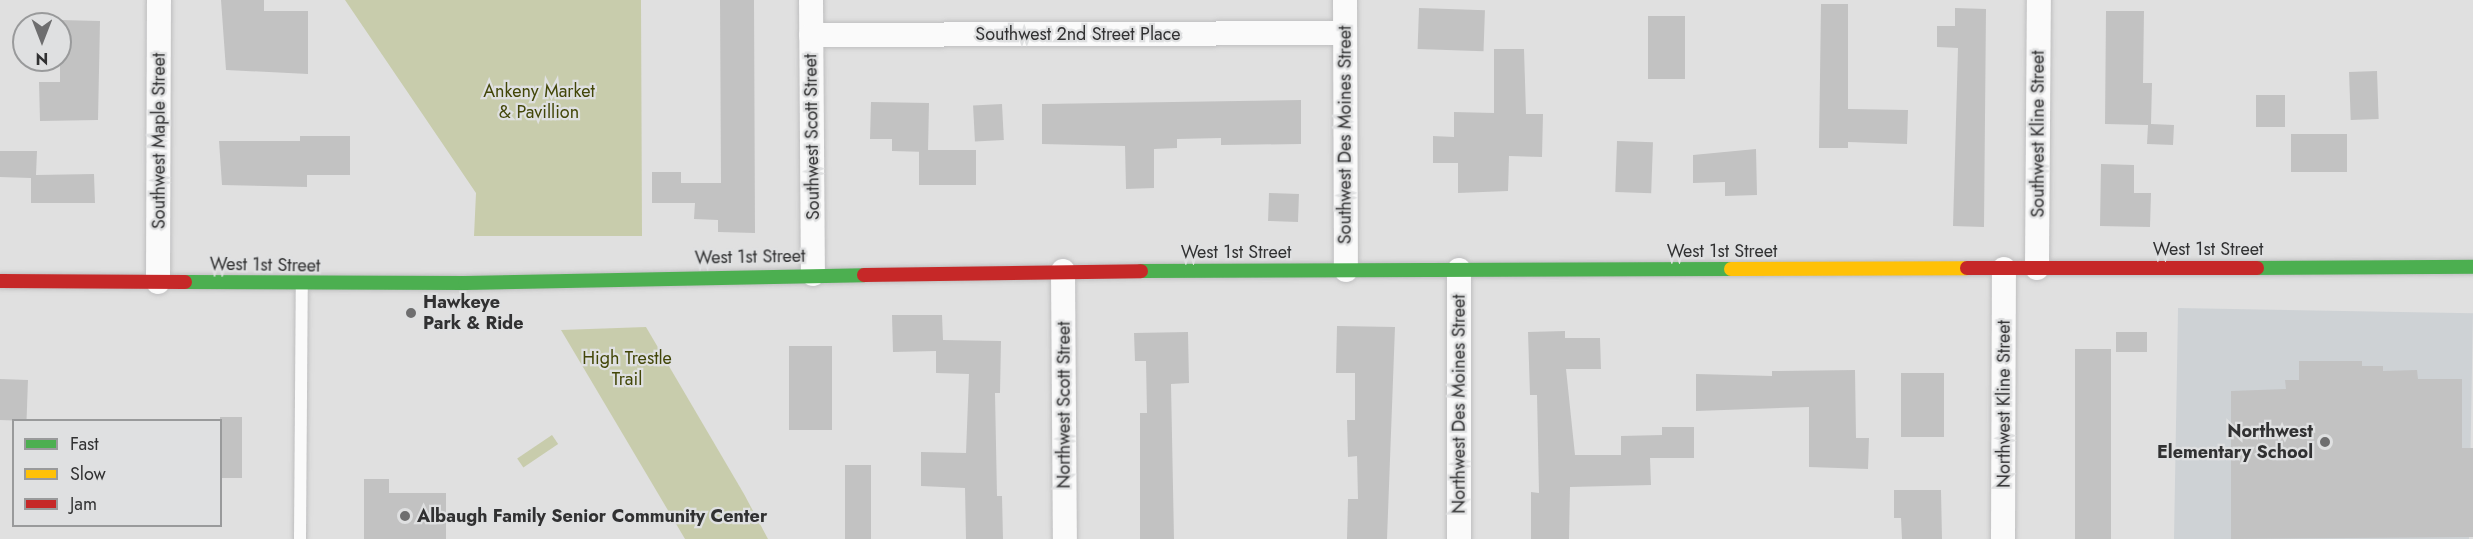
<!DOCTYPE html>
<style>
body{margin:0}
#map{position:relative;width:2473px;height:539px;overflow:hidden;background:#e0e0e0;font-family:Jost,sans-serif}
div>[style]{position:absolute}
.built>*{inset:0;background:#ced2d5;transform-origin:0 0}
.green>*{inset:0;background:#c8ccac;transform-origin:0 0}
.building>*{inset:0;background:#c2c2c2;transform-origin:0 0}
.roads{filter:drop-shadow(0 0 2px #bebebf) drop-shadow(0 0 2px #bebebf)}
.lane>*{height:12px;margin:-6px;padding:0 6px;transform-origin:6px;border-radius:6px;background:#fafafa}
.street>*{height:24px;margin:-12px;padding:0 12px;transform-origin:12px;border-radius:12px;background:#fafafa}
.fast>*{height:14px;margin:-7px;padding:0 7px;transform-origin:7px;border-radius:7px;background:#4caf50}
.slow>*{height:14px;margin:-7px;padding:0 7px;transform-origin:7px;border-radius:7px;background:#ffc107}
.jam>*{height:14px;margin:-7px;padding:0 7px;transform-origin:7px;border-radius:7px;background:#c62828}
.dots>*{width:16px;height:16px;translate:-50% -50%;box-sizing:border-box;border:3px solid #dfe0e1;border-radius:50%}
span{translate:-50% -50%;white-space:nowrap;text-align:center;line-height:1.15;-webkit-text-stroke:4.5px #dfe0e1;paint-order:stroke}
.street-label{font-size:18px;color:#313132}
.park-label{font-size:18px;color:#424608}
.poi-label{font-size:18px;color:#313132;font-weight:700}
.left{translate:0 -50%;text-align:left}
.right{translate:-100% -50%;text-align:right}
.legend{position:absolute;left:12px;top:419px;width:210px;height:108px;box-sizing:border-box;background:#dfe0e1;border:2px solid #999a9b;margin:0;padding:8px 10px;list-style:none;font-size:18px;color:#313132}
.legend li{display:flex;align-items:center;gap:12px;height:30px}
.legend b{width:30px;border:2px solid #999a9b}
.north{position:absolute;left:12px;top:12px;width:60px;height:60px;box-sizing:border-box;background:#dfe0e1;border:2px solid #999a9b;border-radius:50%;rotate:180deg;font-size:16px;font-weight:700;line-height:24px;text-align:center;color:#313132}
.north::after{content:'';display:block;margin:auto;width:21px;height:27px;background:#6e6e6f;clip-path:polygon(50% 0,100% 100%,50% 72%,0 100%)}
</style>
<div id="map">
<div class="built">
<div style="left:2178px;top:308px;width:295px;height:231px;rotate:1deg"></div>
</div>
<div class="green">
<div style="clip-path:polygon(345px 0,641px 0,642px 236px,474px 236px,476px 193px)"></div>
<div style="clip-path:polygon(646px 327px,744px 494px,768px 539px,685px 539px,561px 330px)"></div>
<div style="left:552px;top:435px;width:11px;height:42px;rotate:56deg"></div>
</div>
<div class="building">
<div style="clip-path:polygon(221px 0,264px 0,264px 11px,308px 11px,308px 74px,226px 70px)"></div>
<div style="clip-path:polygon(720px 0,754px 0,755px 233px,718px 232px,718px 220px,694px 219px,695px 203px,652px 203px,652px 172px,681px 172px,681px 183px,721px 183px)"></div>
<div style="clip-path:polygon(1821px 4px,1848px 4px,1848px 109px,1908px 110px,1907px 144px,1848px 142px,1848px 148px,1819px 148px)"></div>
<div style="left:1419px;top:8px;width:66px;height:41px;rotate:2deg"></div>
<div style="clip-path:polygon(1955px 8px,1986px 9px,1984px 227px,1953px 226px,1958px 48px,1937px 47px,1937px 26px,1955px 26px)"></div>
<div style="clip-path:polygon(2106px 11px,2144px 11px,2143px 83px,2152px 83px,2151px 124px,2174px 125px,2173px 145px,2147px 144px,2148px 125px,2105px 124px)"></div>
<div style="left:1648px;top:16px;width:37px;height:63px"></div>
<div style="clip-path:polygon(60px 20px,100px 21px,98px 120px,40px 121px,39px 82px,60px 82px)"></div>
<div style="clip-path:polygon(1494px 49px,1524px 49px,1526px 114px,1543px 114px,1542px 157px,1509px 156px,1508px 191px,1458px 193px,1458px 163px,1433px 163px,1433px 136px,1454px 137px,1454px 112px,1494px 113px)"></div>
<div style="left:2377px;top:71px;width:48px;height:28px;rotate:88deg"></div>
<div style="left:2256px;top:95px;width:29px;height:32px"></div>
<div style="clip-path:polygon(1301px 100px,1301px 144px,1221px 145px,1221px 138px,1177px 139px,1177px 148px,1154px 149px,1154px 188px,1126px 189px,1125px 146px,1042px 144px,1042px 104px)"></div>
<div style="clip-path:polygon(871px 102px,929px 103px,928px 152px,892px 151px,892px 139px,870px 139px)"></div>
<div style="left:1002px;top:104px;width:36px;height:29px;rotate:87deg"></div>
<div style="left:2347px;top:134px;width:38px;height:56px;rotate:90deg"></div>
<div style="clip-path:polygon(300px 136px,350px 136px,350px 175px,307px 175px,307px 187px,222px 185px,219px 141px,300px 141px)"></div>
<div style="left:1617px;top:141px;width:36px;height:51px;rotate:2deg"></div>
<div style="clip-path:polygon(1756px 149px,1757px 195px,1725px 196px,1725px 182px,1693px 183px,1693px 155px)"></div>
<div style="left:976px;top:150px;width:35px;height:57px;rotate:90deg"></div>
<div style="clip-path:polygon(0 151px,37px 151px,36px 175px,94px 174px,95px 203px,31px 203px,31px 178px,0 177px)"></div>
<div style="clip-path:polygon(2101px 164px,2134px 165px,2134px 193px,2151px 193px,2150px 227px,2100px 226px)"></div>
<div style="left:1269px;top:193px;width:30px;height:28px;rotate:2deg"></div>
<div style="clip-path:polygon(892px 315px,942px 315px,943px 340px,1001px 341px,1000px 393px,995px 393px,997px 496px,1002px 496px,1003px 539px,966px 539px,965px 488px,921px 486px,921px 452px,966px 453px,969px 374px,936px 373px,936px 351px,893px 352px)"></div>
<div style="clip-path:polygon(1337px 326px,1395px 327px,1387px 539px,1347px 539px,1348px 499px,1358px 499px,1357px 456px,1348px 457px,1347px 420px,1355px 420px,1355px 373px,1336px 373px)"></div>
<div style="clip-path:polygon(1565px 331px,1565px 338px,1600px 338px,1601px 369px,1566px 369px,1575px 455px,1621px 455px,1621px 436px,1662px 435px,1662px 427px,1694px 427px,1694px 458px,1650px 458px,1651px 485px,1570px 487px,1569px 539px,1531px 539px,1531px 492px,1539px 493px,1537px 395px,1530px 395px,1528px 332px)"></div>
<div style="clip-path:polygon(1188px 332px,1189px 383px,1171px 384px,1174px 539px,1140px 539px,1140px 413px,1147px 413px,1146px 361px,1135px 361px,1134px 333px)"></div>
<div style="left:2116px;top:332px;width:31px;height:20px"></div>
<div style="left:789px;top:346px;width:43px;height:84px"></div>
<div style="left:2075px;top:349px;width:36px;height:190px"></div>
<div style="clip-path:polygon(2299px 361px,2362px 361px,2362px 366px,2383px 366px,2383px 371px,2417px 370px,2418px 379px,2462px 379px,2462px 448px,2473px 448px,2473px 537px,2231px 539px,2231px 391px,2286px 389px,2285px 380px,2299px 380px)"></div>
<div style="clip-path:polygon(1855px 370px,1856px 438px,1869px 438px,1868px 469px,1809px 467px,1809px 407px,1696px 411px,1696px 374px,1772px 376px,1772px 371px)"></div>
<div style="left:1901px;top:373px;width:43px;height:64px"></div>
<div style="left:0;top:379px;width:28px;height:41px;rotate:2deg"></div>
<div style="left:220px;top:417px;width:22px;height:61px"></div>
<div style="left:845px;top:465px;width:26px;height:74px"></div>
<div style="clip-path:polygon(364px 479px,389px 479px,389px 493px,446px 493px,446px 539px,364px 539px)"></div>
<div style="clip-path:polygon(1894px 490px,1941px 490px,1942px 539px,1902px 539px,1901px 518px,1894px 518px)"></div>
</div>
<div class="roads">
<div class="lane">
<div style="left:300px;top:539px;width:255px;rotate:-89.6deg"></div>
</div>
<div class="street">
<div style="left:811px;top:0;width:274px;rotate:89.6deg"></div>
<div style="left:1345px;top:0;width:270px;rotate:89.8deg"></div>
<div style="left:811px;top:35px;width:534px;rotate:-0.21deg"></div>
<div style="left:2037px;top:268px;width:268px;rotate:-89.6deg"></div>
<div style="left:1459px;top:270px;width:269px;rotate:90deg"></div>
<div style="left:1063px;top:271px;width:268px;rotate:89.6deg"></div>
<div style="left:158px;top:282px;width:282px;rotate:-89.8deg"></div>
<div style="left:2003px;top:539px;width:270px;rotate:-89.8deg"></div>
</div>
<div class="fast">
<div style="left:2257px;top:268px;width:216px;rotate:-0.3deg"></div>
<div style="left:1141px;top:271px;width:590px;rotate:-0.19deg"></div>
<div style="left:185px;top:282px;width:280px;rotate:0.2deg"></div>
<div style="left:465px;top:283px;width:399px;rotate:-1.1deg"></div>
</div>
<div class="slow">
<div style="left:1731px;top:269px;width:236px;rotate:-0.2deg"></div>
</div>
<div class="jam">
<div style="left:1967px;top:268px;width:290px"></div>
<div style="left:864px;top:275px;width:277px;rotate:-0.8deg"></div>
<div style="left:0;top:281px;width:185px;rotate:0.3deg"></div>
</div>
</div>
<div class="dots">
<div style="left:411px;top:313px;background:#6e6e6f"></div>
<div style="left:2325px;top:442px;background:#6e6e6f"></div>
<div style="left:405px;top:516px;background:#6e6e6f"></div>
</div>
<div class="street-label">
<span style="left:1078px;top:34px">Southwest 2nd Street Place</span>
<span style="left:2038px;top:134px;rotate:-90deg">Southwest Kline Street</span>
<span style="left:1345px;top:135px;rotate:-90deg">Southwest Des Moines Street</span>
<span style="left:812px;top:137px;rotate:-91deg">Southwest Scott Street</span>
<span style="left:159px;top:141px;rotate:-90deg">Southwest Maple Street</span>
<span style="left:2208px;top:249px">West 1st Street</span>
<span style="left:1722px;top:251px">West 1st Street</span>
<span style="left:1236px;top:252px">West 1st Street</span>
<span style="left:750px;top:257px;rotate:-1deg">West 1st Street</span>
<span style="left:265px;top:265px;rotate:1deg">West 1st Street</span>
<span style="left:1459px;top:404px;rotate:-90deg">Northwest Des Moines Street</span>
<span style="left:2004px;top:404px;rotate:-90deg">Northwest Kline Street</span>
<span style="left:1064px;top:405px;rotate:-90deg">Northwest Scott Street</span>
</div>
<div class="park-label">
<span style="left:539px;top:102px">Ankeny Market<br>&amp; Pavillion</span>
<span style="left:627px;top:369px">High Trestle<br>Trail</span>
</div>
<div class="poi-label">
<span class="left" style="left:423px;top:313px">Hawkeye<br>Park &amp; Ride</span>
<span class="right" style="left:2313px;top:442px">Northwest<br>Elementary School</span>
<span class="left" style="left:417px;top:516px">Albaugh Family Senior Community Center</span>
</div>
<ul class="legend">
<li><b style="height:8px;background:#4caf50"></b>Fast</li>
<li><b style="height:8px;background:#ffc107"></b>Slow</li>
<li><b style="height:8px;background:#c62828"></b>Jam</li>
</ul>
<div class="north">N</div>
</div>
